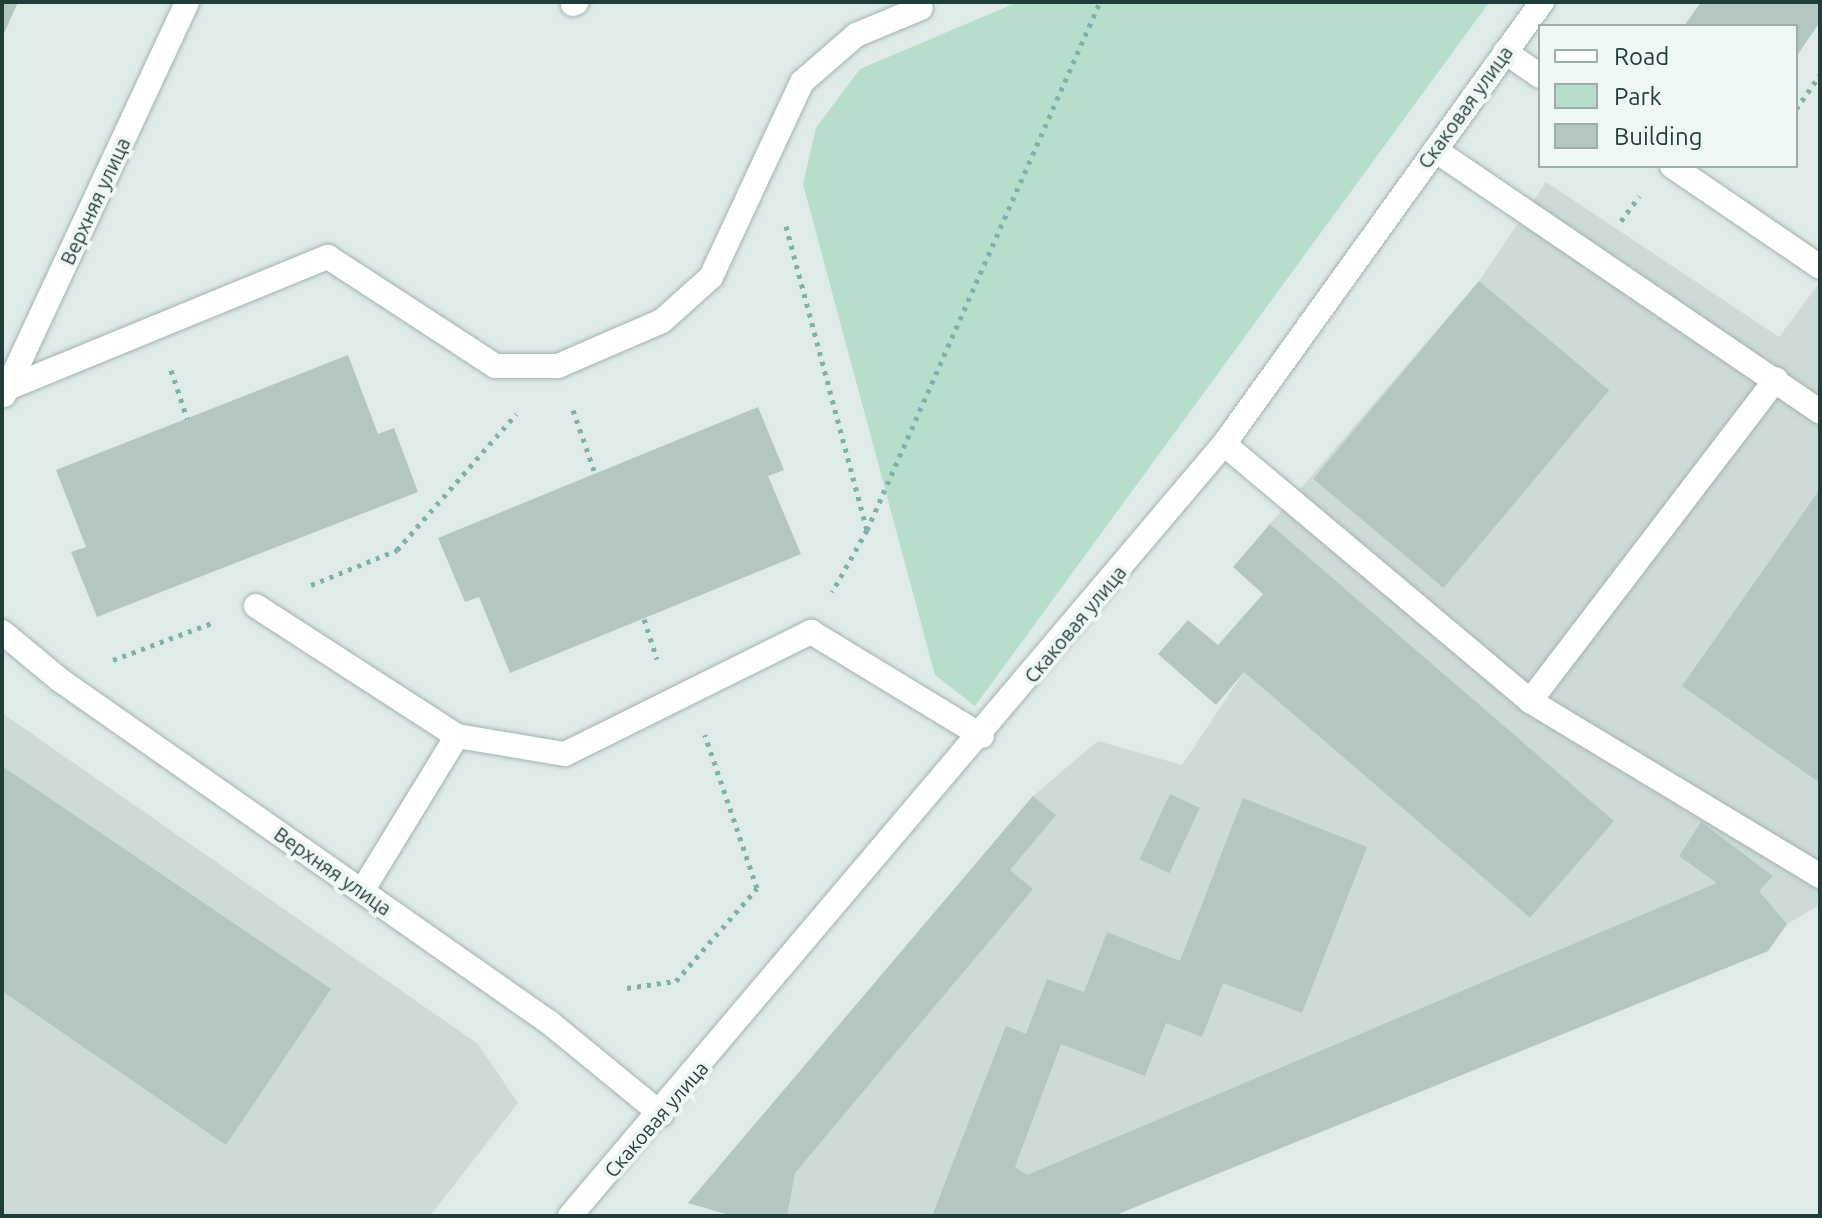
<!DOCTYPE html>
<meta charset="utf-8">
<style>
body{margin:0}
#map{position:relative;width:1822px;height:1218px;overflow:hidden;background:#dfebe9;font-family:Ubuntu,sans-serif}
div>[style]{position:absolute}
.built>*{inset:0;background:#cddbd8}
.green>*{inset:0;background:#b7deca}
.building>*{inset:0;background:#b4c6c2;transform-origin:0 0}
.path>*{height:5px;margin-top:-2.5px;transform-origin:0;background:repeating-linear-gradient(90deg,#7eb1ac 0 4px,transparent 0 10px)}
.roads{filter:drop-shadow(0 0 2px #a2b3b1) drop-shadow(0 0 2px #a2b3b1)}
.minor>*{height:24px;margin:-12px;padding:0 12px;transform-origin:12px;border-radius:12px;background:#fff}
span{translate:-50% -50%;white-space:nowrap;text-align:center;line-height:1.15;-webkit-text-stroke:8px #f0f8f6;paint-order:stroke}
.street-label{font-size:20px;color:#1f3d3b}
.frame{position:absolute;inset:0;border:4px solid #1f3d3b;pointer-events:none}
.legend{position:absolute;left:1538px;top:24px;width:260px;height:144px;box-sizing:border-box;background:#f0f8f6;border:2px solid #9cadab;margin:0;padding:10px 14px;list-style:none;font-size:24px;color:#1f3d3b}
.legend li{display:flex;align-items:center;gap:16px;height:40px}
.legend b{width:40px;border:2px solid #9cadab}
</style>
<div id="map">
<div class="built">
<div style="clip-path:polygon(1546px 182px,1779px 337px,1820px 282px,1820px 905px,1787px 924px,1768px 951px,1113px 1216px,733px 1216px,688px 1203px,1033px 796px,1098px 741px,1182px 765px,1244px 672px,1530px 918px,1613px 821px,1270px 524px,1479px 281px)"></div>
<div style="clip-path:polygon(2px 713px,478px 1044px,518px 1103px,430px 1216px,2px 1216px)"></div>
</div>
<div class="green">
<div style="clip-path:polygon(1018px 2px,1488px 4px,975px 706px,935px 675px,803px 184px,816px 128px,860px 69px)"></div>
</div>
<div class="building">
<div style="clip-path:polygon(2px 2px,18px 2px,2px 38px)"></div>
<div style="clip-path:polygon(1701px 2px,1820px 2px,1820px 22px,1796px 57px,1796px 26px,1684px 26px)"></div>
<div style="left:1479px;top:281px;width:170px;height:258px;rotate:40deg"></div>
<div style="clip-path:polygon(348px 355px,378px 434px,394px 428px,418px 492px,97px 617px,71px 552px,86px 547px,56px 470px)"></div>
<div style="clip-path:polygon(758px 407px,784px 470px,768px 476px,801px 554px,510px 673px,479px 597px,465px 602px,438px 538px)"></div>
<div style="clip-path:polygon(1820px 489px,1820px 783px,1682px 686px)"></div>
<div style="clip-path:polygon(1270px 524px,1614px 821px,1530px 918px,1244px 672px,1216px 705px,1158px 654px,1188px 620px,1218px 645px,1263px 594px,1233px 567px)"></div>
<div style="clip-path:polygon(2px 766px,331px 989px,226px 1145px,2px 991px)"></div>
<div style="left:1170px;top:794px;width:33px;height:72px;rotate:25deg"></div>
<div style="clip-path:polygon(1033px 796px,1056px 815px,1010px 870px,1033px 889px,795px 1173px,787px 1216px,733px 1216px,688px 1203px)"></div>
<div style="clip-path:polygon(1243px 798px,1367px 847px,1302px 1013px,1223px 983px,1202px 1037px,1166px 1023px,1145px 1076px,1061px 1044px,1015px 1167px,1027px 1175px,1717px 883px,1679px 856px,1701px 822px,1773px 876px,1759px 891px,1787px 924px,1768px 951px,1113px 1216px,932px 1216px,1006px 1026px,1026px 1034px,1047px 979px,1084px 992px,1107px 932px,1180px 961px)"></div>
</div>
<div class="path">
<div style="left:1796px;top:109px;width:42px;rotate:-54.8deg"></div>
<div style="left:1621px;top:221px;width:31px;rotate:-54deg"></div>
<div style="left:786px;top:226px;width:315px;rotate:75.1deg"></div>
<div style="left:867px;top:530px;width:71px;rotate:119.4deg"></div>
<div style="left:171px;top:370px;width:51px;rotate:71.6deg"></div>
<div style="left:573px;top:410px;width:67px;rotate:70.8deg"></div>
<div style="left:867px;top:530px;width:577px;rotate:-66.19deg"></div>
<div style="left:311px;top:585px;width:93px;rotate:-22.1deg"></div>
<div style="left:397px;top:550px;width:181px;rotate:-48.8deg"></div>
<div style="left:644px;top:619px;width:42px;rotate:72deg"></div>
<div style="left:113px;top:660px;width:106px;rotate:-20.5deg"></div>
<div style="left:627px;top:988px;width:49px;rotate:-8.1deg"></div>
<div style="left:676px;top:981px;width:123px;rotate:-48.9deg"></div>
<div style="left:757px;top:888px;width:162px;rotate:-108.8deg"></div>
</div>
<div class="roads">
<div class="minor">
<div style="left:573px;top:4px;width:4px;rotate:-27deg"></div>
<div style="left:1505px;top:52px;width:42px;rotate:34.4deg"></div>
<div style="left:1435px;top:150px;width:466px;rotate:34.2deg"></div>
<div style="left:1672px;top:166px;width:179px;rotate:34.3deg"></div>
<div style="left:8px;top:388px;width:346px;rotate:-22.3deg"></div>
<div style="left:328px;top:257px;width:199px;rotate:33.1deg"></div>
<div style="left:495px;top:366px;width:63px"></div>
<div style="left:558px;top:366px;width:113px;rotate:-23.4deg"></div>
<div style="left:662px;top:321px;width:66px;rotate:-41.9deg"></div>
<div style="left:711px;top:277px;width:215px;rotate:-65deg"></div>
<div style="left:802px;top:82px;width:72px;rotate:-41deg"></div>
<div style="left:856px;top:35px;width:70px;rotate:-22.6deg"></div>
<div style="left:4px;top:395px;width:434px;rotate:-65deg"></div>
<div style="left:1224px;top:444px;width:400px;rotate:40deg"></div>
<div style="left:1530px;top:701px;width:339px;rotate:31.1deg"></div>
<div style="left:256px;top:606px;width:239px;rotate:32.9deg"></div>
<div style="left:457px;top:736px;width:109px;rotate:9.5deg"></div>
<div style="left:565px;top:754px;width:275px;rotate:-26.4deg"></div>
<div style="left:811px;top:632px;width:200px;rotate:31.3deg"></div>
<div style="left:2px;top:632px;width:75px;rotate:39.6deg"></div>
<div style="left:60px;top:680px;width:598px;rotate:34.99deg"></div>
<div style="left:550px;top:1023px;width:144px;rotate:39.3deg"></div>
<div style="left:1530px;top:701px;width:405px;rotate:-52.6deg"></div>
<div style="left:362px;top:891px;width:182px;rotate:-58.5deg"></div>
<div style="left:570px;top:1216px;width:1012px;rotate:-49.73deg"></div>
<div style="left:1224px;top:444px;width:545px;rotate:-54.27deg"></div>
</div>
</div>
<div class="street-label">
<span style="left:1465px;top:107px;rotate:-54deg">Скаковая улица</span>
<span style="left:95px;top:201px;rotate:-65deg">Верхняя улица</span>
<span style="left:1075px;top:624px;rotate:-50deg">Скаковая улица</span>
<span style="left:333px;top:871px;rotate:35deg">Верхняя улица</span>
<span style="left:656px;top:1119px;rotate:-49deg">Скаковая улица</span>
</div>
<div class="frame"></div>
<ul class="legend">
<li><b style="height:10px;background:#fff"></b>Road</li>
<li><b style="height:22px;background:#b7deca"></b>Park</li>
<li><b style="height:22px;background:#b4c6c2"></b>Building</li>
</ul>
</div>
